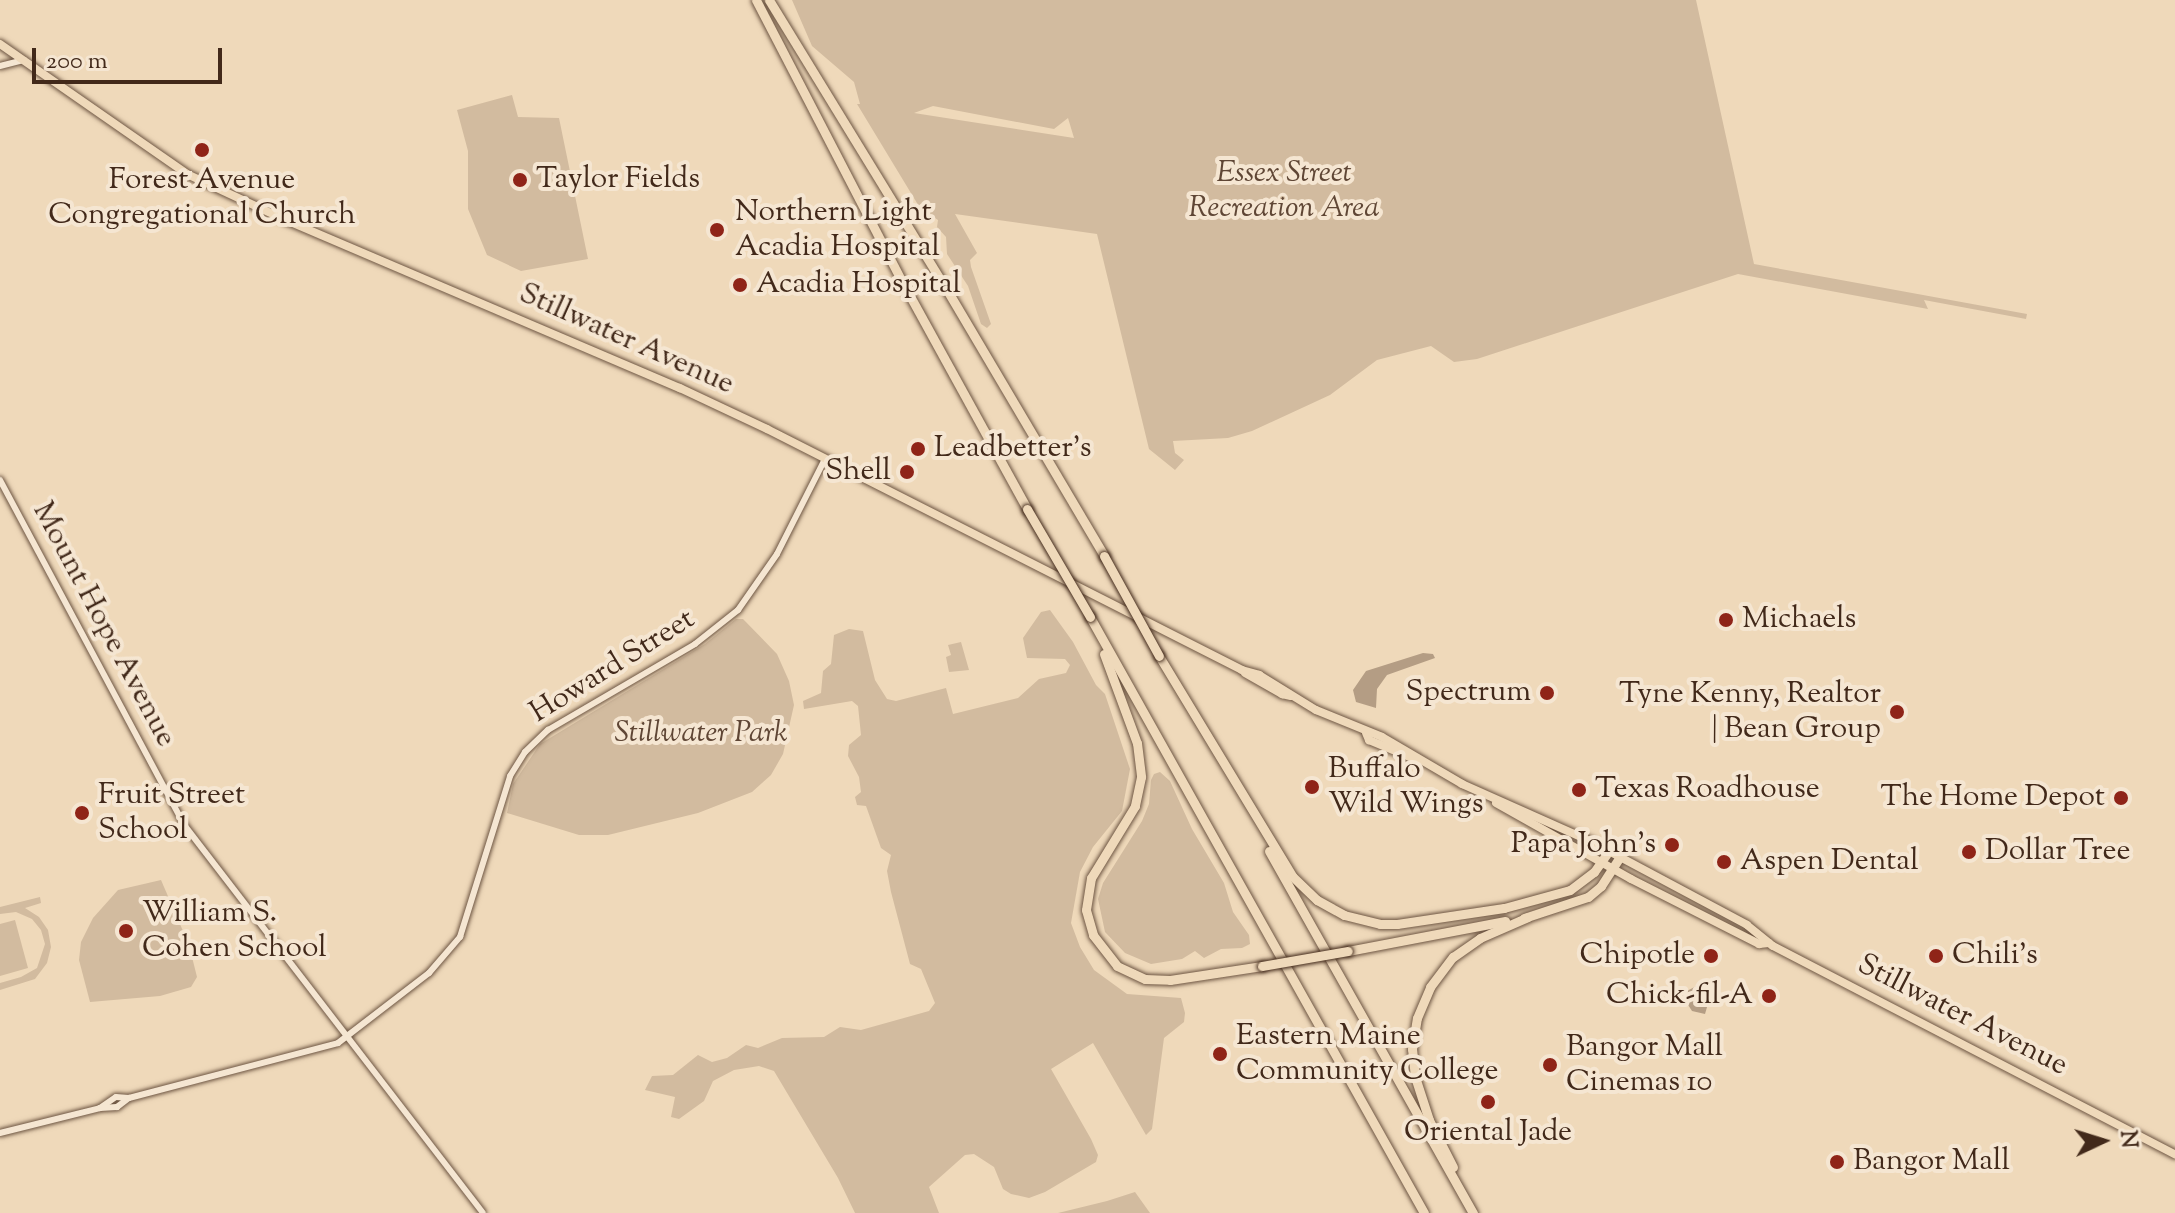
<!DOCTYPE html>
<style>
body{margin:0}
#map{position:relative;width:2175px;height:1213px;overflow:hidden;background:#efd9ba;font-family:"Sorts Mill Goudy",serif}
div>[style]{position:absolute}
.green>*{inset:0;background:#d2bb9f}
.water>*{inset:0;background:#b49d84}
.roads{filter:drop-shadow(0 0 2px #6d5542) drop-shadow(0 0 2px #6d5542)}
.minor>*{height:6px;margin:-3px;padding:0 3px;transform-origin:3px;border-radius:3px;background:#f5e6d2}
.major>*{height:8px;margin:-4px;padding:0 4px;transform-origin:4px;border-radius:4px;background:#efd9ba}
.highway>*{height:9px;margin:-4.5px;padding:0 4.5px;transform-origin:4.5px;border-radius:4.5px;background:#efd9ba}
.bridges{filter:drop-shadow(0 0 2px #42291a) drop-shadow(0 0 2px #42291a)}
.highway-bridge>*{height:9px;margin:-4.5px;padding:0 4.5px;transform-origin:4.5px;border-radius:4.5px;background:#efd9ba}
.dots>*{width:22px;height:22px;translate:-50% -50%;box-sizing:border-box;border:4px solid #f5e6d2;border-radius:50%}
span{translate:-50% -50%;white-space:nowrap;text-align:center;line-height:1.15;-webkit-text-stroke:8px #f5e6d2;paint-order:stroke}
.park-label{font-size:30px;color:#5f4635;font-style:italic}
.poi-label{font-size:30px;color:#42291a}
.left{translate:0 -50%;text-align:left}
.right{translate:-100% -50%;text-align:right}
.street-label{font-size:30px;color:#42291a}
.north{position:absolute;left:2063px;top:1101px;width:80px;height:80px;-webkit-text-stroke:6px #f5e6d2;paint-order:stroke;rotate:86deg;font-size:22px;font-weight:700;line-height:32px;text-align:center;color:#42291a}
.north::after{content:'';display:block;margin:auto;width:28px;height:36px;background:#42291a;clip-path:polygon(50% 0,100% 100%,50% 72%,0 100%)}
.scale{position:absolute;left:32px;top:48px;width:190px;height:36px;box-sizing:border-box;border:4px solid #42291a;border-top:0;padding-left:10px;font-size:24px;line-height:28px;white-space:nowrap;color:#42291a;-webkit-text-stroke:6px #f5e6d2;paint-order:stroke}
</style>
<div id="map">
<div class="green">
<div style="clip-path:polygon(evenodd,792px 0,1696px 0,1754px 264px,2027px 314px,2026px 319px,1924px 300px,1928px 309px,1738px 274px,1477px 359px,1454px 362px,1431px 346px,1377px 360px,1330px 395px,1252px 431px,1228px 438px,1173px 441px,1175px 453px,1184px 460px,1175px 470px,1149px 449px,1097px 234px,955px 214px,977px 253px,970px 260px,971px 267px,991px 324px,987px 328px,981px 324px,968px 286px,947px 254px,946px 237px,937px 227px,938px 220px,920px 208px,857px 104px,860px 104px,854px 82px,812px 46px,792px 0,933px 106px,1054px 129px,1068px 118px,1074px 138px,914px 113px,933px 106px)"></div>
<div style="clip-path:polygon(512px 95px,518px 117px,559px 118px,588px 259px,521px 271px,487px 255px,468px 209px,468px 151px,457px 110px)"></div>
<div style="clip-path:polygon(1050px 610px,1073px 642px,1096px 685px,1105px 694px,1130px 769px,1122px 811px,1093px 847px,1080px 872px,1071px 923px,1080px 947px,1094px 970px,1127px 994px,1181px 998px,1185px 1013px,1184px 1022px,1164px 1038px,1152px 1129px,1146px 1135px,1093px 1043px,1051px 1069px,1091px 1139px,1098px 1155px,1096px 1162px,1045px 1192px,1029px 1198px,1011px 1194px,1003px 1189px,994px 1167px,974px 1154px,965px 1155px,929px 1187px,939px 1213px,855px 1213px,838px 1178px,774px 1071px,759px 1066px,734px 1070px,713px 1081px,704px 1101px,679px 1119px,671px 1117px,675px 1097px,645px 1090px,652px 1076px,673px 1075px,698px 1055px,712px 1062px,727px 1058px,746px 1045px,758px 1048px,782px 1038px,824px 1037px,840px 1027px,861px 1030px,929px 1011px,935px 1003px,921px 969px,910px 964px,891px 892px,887px 871px,891px 855px,881px 848px,866px 806px,857px 805px,855px 797px,861px 792px,859px 777px,848px 756px,849px 745px,861px 735px,858px 706px,852px 701px,804px 709px,803px 701px,821px 693px,823px 671px,831px 664px,834px 635px,849px 629px,863px 631px,875px 680px,887px 699px,896px 701px,946px 688px,953px 714px,1018px 698px,1039px 679px,1066px 673px,1070px 665px,1065px 659px,1027px 658px,1023px 638px,1041px 612px)"></div>
<div style="clip-path:polygon(736px 619px,743px 619px,777px 654px,789px 681px,794px 705px,783px 754px,771px 775px,752px 792px,698px 813px,608px 835px,579px 835px,507px 813px,513px 784px,540px 744px,705px 644px)"></div>
<div style="clip-path:polygon(961px 642px,969px 670px,949px 672px,946px 657px,951px 655px,948px 645px)"></div>
<div style="clip-path:polygon(1160px 772px,1170px 781px,1192px 829px,1224px 883px,1233px 912px,1249px 935px,1250px 944px,1242px 948px,1221px 949px,1204px 958px,1195px 951px,1182px 959px,1151px 964px,1125px 953px,1105px 932px,1098px 899px,1103px 883px,1142px 821px,1149px 804px,1151px 780px,1154px 774px)"></div>
<div style="clip-path:polygon(161px 880px,189px 945px,197px 977px,191px 987px,160px 996px,90px 1002px,79px 960px,81px 942px,93px 918px,118px 890px)"></div>
<div style="clip-path:polygon(40px 897px,41px 903px,25px 908px,39px 917px,48px 930px,51px 947px,47px 963px,35px 979px,0 990px,0 983px,21px 977px,37px 968px,45px 944px,41px 930px,32px 919px,16px 912px,0 914px,0 907px)"></div>
<div style="clip-path:polygon(15px 920px,28px 968px,0 976px,0 924px)"></div>
<div style="clip-path:polygon(1135px 1192px,1150px 1213px,1058px 1213px,1107px 1201px)"></div>
</div>
<div class="water">
<div style="clip-path:polygon(1423px 653px,1433px 654px,1435px 658px,1387px 675px,1377px 689px,1376px 708px,1356px 702px,1353px 690px,1366px 671px)"></div>
<div style="clip-path:polygon(1716px 976px,1705px 1014px,1692px 1011px,1681px 994px)"></div>
</div>
<div class="roads">
<div class="minor">
<div style="left:0;top:66px;width:25px;rotate:-14deg"></div>
<div style="left:0;top:480px;width:392px;rotate:61.9deg"></div>
<div style="left:185px;top:826px;width:488px;rotate:52.4deg"></div>
<div style="left:100px;top:1108px;width:19px;rotate:-35deg"></div>
<div style="left:116px;top:1097px;width:13px;rotate:4deg"></div>
<div style="left:129px;top:1098px;width:216px;rotate:-14.7deg"></div>
<div style="left:338px;top:1043px;width:115px;rotate:-37.6deg"></div>
<div style="left:429px;top:973px;width:48px;rotate:-49.3deg"></div>
<div style="left:460px;top:937px;width:169px;rotate:-72.7deg"></div>
<div style="left:510px;top:776px;width:28px;rotate:-58deg"></div>
<div style="left:525px;top:752px;width:32px;rotate:-44deg"></div>
<div style="left:548px;top:730px;width:170px;rotate:-30.3deg"></div>
<div style="left:695px;top:644px;width:55px;rotate:-38.3deg"></div>
<div style="left:738px;top:610px;width:68px;rotate:-55.1deg"></div>
<div style="left:777px;top:554px;width:106px;rotate:-63.2deg"></div>
<div style="left:0;top:1133px;width:103px;rotate:-14deg"></div>
<div style="left:100px;top:1108px;width:17px;rotate:-3deg"></div>
<div style="left:117px;top:1107px;width:15px;rotate:-37deg"></div>
</div>
<div class="major">
<div style="left:0;top:44px;width:228px;rotate:34.8deg"></div>
<div style="left:187px;top:174px;width:111px;rotate:25deg"></div>
<div style="left:288px;top:221px;width:426px;rotate:23.1deg"></div>
<div style="left:680px;top:388px;width:96px;rotate:25.2deg"></div>
<div style="left:767px;top:429px;width:533px;rotate:26.9deg"></div>
<div style="left:1242px;top:670px;width:18px;rotate:16deg"></div>
<div style="left:1259px;top:675px;width:67px;rotate:31.6deg"></div>
<div style="left:1316px;top:710px;width:71px;rotate:22.2deg"></div>
<div style="left:1382px;top:737px;width:93px;rotate:30.4deg"></div>
<div style="left:1462px;top:784px;width:140px;rotate:24deg"></div>
<div style="left:1590px;top:841px;width:178px;rotate:28.1deg"></div>
<div style="left:1747px;top:925px;width:33px;rotate:39deg"></div>
<div style="left:1773px;top:946px;width:453px;rotate:27.4deg"></div>
<div style="left:1245px;top:673px;width:43px;rotate:29.6deg"></div>
<div style="left:1282px;top:694px;width:9px;rotate:13deg"></div>
<div style="left:1366px;top:733px;width:8px;rotate:67deg"></div>
<div style="left:1369px;top:740px;width:52px;rotate:22.6deg"></div>
<div style="left:1496px;top:803px;width:155px;rotate:29.4deg"></div>
<div style="left:1631px;top:879px;width:144px;rotate:26.9deg"></div>
<div style="left:1759px;top:944px;width:10px;rotate:-6deg"></div>
</div>
<div class="highway">
<div style="left:756px;top:0;width:321px;rotate:62.6deg"></div>
<div style="left:904px;top:285px;width:256px;rotate:61.2deg"></div>
<div style="left:769px;top:0;width:340px;rotate:58.5deg"></div>
<div style="left:947px;top:290px;width:309px;rotate:59.4deg"></div>
<div style="left:1090px;top:617px;width:683px;rotate:60.73deg"></div>
<div style="left:1104px;top:654px;width:95px;rotate:69.7deg"></div>
<div style="left:1137px;top:743px;width:34px;rotate:83deg"></div>
<div style="left:1141px;top:777px;width:30px;rotate:102deg"></div>
<div style="left:1135px;top:806px;width:84px;rotate:121.4deg"></div>
<div style="left:1091px;top:878px;width:32px;rotate:99deg"></div>
<div style="left:1086px;top:910px;width:26px;rotate:74deg"></div>
<div style="left:1093px;top:935px;width:39px;rotate:52deg"></div>
<div style="left:1117px;top:966px;width:31px;rotate:25deg"></div>
<div style="left:1145px;top:979px;width:25px;rotate:2deg"></div>
<div style="left:1170px;top:980px;width:93px;rotate:-8.7deg"></div>
<div style="left:1159px;top:656px;width:257px;rotate:58.8deg"></div>
<div style="left:1292px;top:876px;width:35px;rotate:44deg"></div>
<div style="left:1317px;top:900px;width:31px;rotate:29deg"></div>
<div style="left:1344px;top:915px;width:37px;rotate:14deg"></div>
<div style="left:1380px;top:924px;width:17px"></div>
<div style="left:1397px;top:924px;width:108px;rotate:-8.5deg"></div>
<div style="left:1504px;top:908px;width:68px;rotate:-15.3deg"></div>
<div style="left:1570px;top:890px;width:30px;rotate:-37deg"></div>
<div style="left:1594px;top:872px;width:24px;rotate:-55deg"></div>
<div style="left:1269px;top:851px;width:416px;rotate:60.6deg"></div>
<div style="left:1524px;top:918px;width:67px;rotate:-18.2deg"></div>
<div style="left:1588px;top:897px;width:17px;rotate:-40deg"></div>
<div style="left:1601px;top:886px;width:33px;rotate:-57deg"></div>
<div style="left:1348px;top:951px;width:160px;rotate:-10.8deg"></div>
<div style="left:1453px;top:1167px;width:53px;rotate:-117.1deg"></div>
<div style="left:1429px;top:1120px;width:45px;rotate:-108deg"></div>
<div style="left:1415px;top:1077px;width:28px;rotate:-96deg"></div>
<div style="left:1412px;top:1049px;width:31px;rotate:-81deg"></div>
<div style="left:1417px;top:1018px;width:34px;rotate:-67deg"></div>
<div style="left:1430px;top:987px;width:38px;rotate:-53deg"></div>
<div style="left:1453px;top:957px;width:33px;rotate:-35deg"></div>
<div style="left:1480px;top:938px;width:52px;rotate:-23.6deg"></div>
</div>
</div>
<div class="bridges">
<div class="highway-bridge">
<div style="left:1027px;top:509px;width:125px;rotate:59.7deg"></div>
<div style="left:1104px;top:556px;width:114px;rotate:61.2deg"></div>
<div style="left:1262px;top:966px;width:87px;rotate:-9.9deg"></div>
</div>
</div>
<div class="dots">
<div style="left:202px;top:150px;background:#8f2418"></div>
<div style="left:520px;top:180px;background:#8f2418"></div>
<div style="left:717px;top:230px;background:#8f2418"></div>
<div style="left:740px;top:285px;background:#8f2418"></div>
<div style="left:918px;top:449px;background:#8f2418"></div>
<div style="left:907px;top:472px;background:#8f2418"></div>
<div style="left:1726px;top:620px;background:#8f2418"></div>
<div style="left:1547px;top:693px;background:#8f2418"></div>
<div style="left:1897px;top:712px;background:#8f2418"></div>
<div style="left:1312px;top:787px;background:#8f2418"></div>
<div style="left:1579px;top:790px;background:#8f2418"></div>
<div style="left:2121px;top:798px;background:#8f2418"></div>
<div style="left:82px;top:813px;background:#8f2418"></div>
<div style="left:1672px;top:845px;background:#8f2418"></div>
<div style="left:1969px;top:852px;background:#8f2418"></div>
<div style="left:1724px;top:862px;background:#8f2418"></div>
<div style="left:126px;top:931px;background:#8f2418"></div>
<div style="left:1711px;top:956px;background:#8f2418"></div>
<div style="left:1936px;top:956px;background:#8f2418"></div>
<div style="left:1769px;top:996px;background:#8f2418"></div>
<div style="left:1220px;top:1054px;background:#8f2418"></div>
<div style="left:1550px;top:1065px;background:#8f2418"></div>
<div style="left:1488px;top:1102px;background:#8f2418"></div>
<div style="left:1837px;top:1162px;background:#8f2418"></div>
</div>
<div class="park-label">
<span style="left:1284px;top:191px">Essex Street<br>Recreation Area</span>
<span style="left:701px;top:734px">Stillwater Park</span>
</div>
<div class="poi-label">
<span class="left" style="left:536px;top:180px">Taylor Fields</span>
<span style="left:202px;top:198px">Forest Avenue<br>Congregational Church</span>
<span class="left" style="left:735px;top:230px">Northern Light<br>Acadia Hospital</span>
<span class="left" style="left:756px;top:285px">Acadia Hospital</span>
<span class="left" style="left:934px;top:449px">Leadbetter's</span>
<span class="right" style="left:891px;top:472px">Shell</span>
<span class="left" style="left:1742px;top:620px">Michaels</span>
<span class="right" style="left:1531px;top:693px">Spectrum</span>
<span class="right" style="left:1881px;top:712px">Tyne Kenny, Realtor<br>| Bean Group</span>
<span class="left" style="left:1328px;top:787px">Buffalo<br>Wild Wings</span>
<span class="left" style="left:1595px;top:790px">Texas Roadhouse</span>
<span class="left" style="left:98px;top:813px">Fruit Street<br>School</span>
<span class="right" style="left:2105px;top:798px">The Home Depot</span>
<span class="right" style="left:1656px;top:845px">Papa John's</span>
<span class="left" style="left:1985px;top:852px">Dollar Tree</span>
<span class="left" style="left:1740px;top:862px">Aspen Dental</span>
<span class="left" style="left:142px;top:931px">William S.<br>Cohen School</span>
<span class="right" style="left:1695px;top:956px">Chipotle</span>
<span class="left" style="left:1952px;top:956px">Chili's</span>
<span class="right" style="left:1753px;top:996px">Chick-fil-A</span>
<span class="left" style="left:1236px;top:1054px">Eastern Maine<br>Community College</span>
<span class="left" style="left:1566px;top:1065px">Bangor Mall<br>Cinemas 10</span>
<span style="left:1488px;top:1133px">Oriental Jade</span>
<span class="left" style="left:1853px;top:1162px">Bangor Mall</span>
</div>
<div class="street-label">
<span style="left:626px;top:340px;rotate:24deg">Stillwater Avenue</span>
<span style="left:103px;top:625px;rotate:62deg">Mount Hope Avenue</span>
<span style="left:613px;top:667px;rotate:-32deg">Howard Street</span>
<span style="left:1962px;top:1016px;rotate:27deg">Stillwater Avenue</span>
</div>
<div class="north">N</div>
<div class="scale">200 m</div>
</div>
